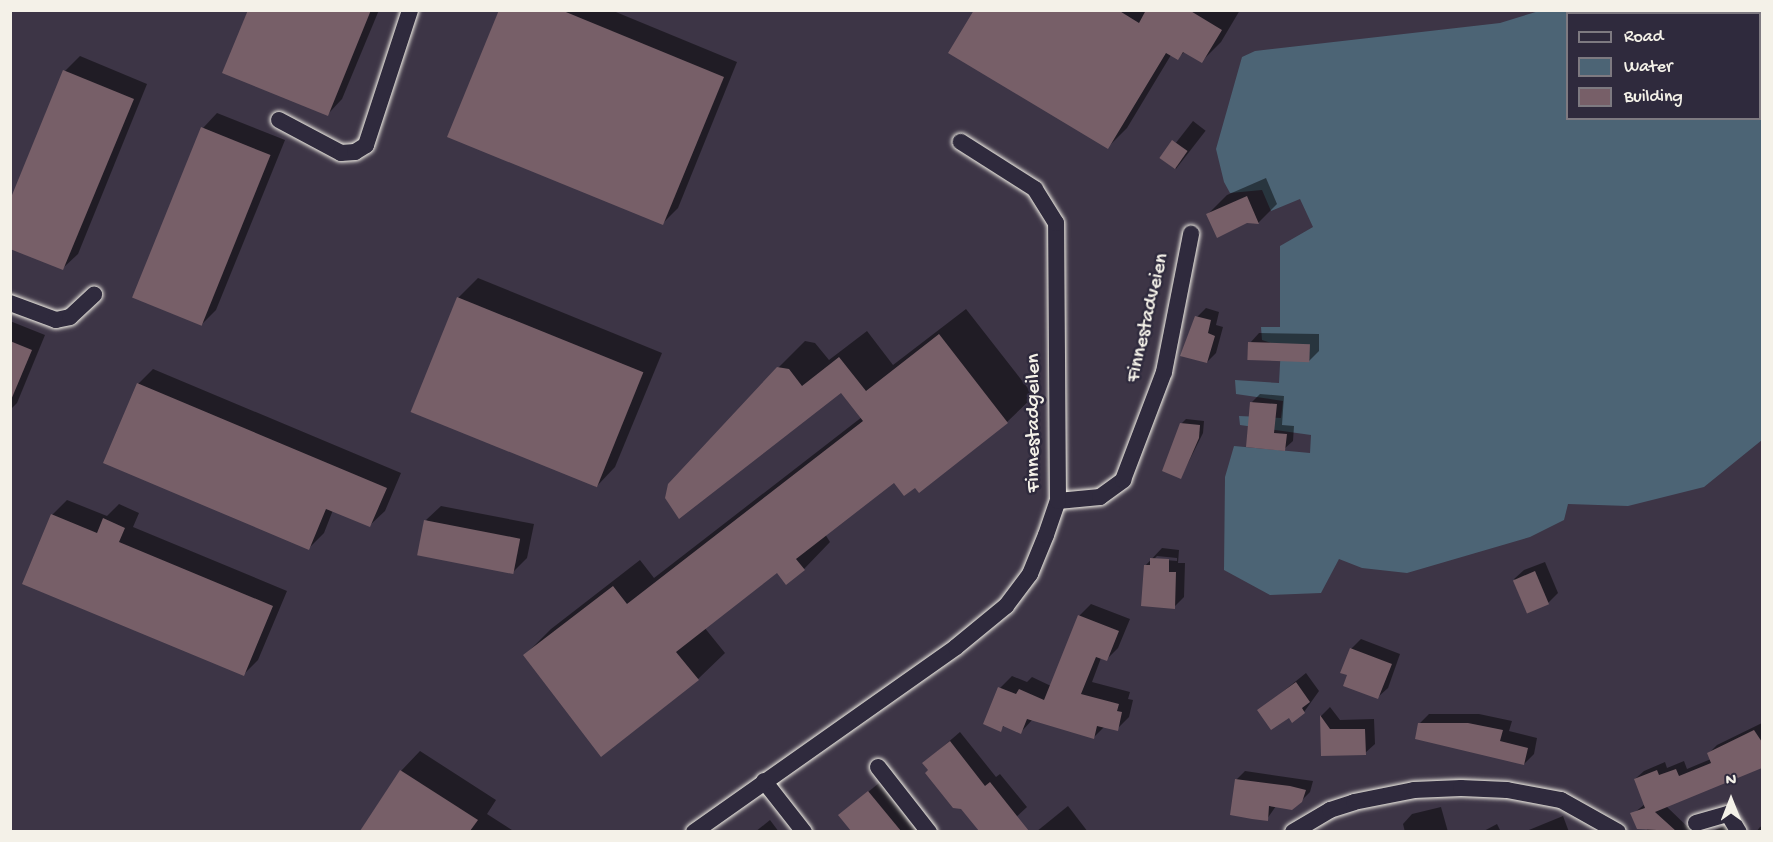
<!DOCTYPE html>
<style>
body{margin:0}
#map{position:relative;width:1773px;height:842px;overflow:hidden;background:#3d3546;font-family:"Gochi Hand",sans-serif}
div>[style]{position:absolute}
.water>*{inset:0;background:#4c6475}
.shadow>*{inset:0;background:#0007;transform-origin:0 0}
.building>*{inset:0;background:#775f68;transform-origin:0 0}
.roads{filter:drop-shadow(0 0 2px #f4f1e8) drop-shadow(0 0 2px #f4f1e8)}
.minor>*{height:16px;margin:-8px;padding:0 8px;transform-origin:8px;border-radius:8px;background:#2f2a3d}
span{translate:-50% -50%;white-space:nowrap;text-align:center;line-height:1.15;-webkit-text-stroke:5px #2f2a3d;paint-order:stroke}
.street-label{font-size:21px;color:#f4f1e8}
.frame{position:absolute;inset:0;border:12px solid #f4f1e8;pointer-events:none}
.legend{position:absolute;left:1566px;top:12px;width:195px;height:108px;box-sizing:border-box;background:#2f2a3d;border:2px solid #7e7a81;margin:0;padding:8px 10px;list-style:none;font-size:18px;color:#f4f1e8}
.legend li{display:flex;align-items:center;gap:12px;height:30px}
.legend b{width:30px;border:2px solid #7e7a81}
.north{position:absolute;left:1701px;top:770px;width:60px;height:60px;-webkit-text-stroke:4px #2f2a3d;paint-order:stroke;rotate:0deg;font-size:16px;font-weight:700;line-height:24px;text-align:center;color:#f4f1e8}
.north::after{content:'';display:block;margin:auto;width:21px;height:27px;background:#f4f1e8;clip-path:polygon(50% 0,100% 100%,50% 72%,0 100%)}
</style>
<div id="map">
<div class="water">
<div style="clip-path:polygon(evenodd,1539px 11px,1762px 11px,1762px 440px,1704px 487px,1628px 506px,1568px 504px,1564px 520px,1530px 537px,1407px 573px,1362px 568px,1339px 559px,1321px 593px,1270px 595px,1224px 570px,1225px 477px,1234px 446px,1310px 453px,1311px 435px,1240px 425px,1239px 416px,1281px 418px,1283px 401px,1236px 394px,1235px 380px,1279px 383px,1281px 346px,1262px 340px,1261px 327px,1280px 327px,1280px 246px,1313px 227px,1300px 199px,1271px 211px,1262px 190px,1230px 193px,1224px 182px,1216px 149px,1242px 57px,1255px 51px,1500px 23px,1539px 11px,1568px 14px,1760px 14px,1760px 118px,1568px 118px,1568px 14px)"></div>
</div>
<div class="shadow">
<div style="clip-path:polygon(250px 10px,379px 10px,342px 99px,328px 114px)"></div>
<div style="clip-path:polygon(501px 10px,611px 10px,737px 62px,678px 208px,663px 223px)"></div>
<div style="clip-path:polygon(976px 10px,1240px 10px,1221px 42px,1202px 61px,1185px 51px,1178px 58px,1171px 55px,1127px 128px,1108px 147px)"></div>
<div style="clip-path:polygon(80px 56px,147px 84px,78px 254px,63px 268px,65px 71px)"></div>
<div style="clip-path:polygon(217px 113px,285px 140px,216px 310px,201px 325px,203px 128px)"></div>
<div style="left:1193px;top:121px;width:16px;height:48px;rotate:38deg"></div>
<div style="clip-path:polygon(1266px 178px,1277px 204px,1258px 223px,1208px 214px,1227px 195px)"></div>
<div style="clip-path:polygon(478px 278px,662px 353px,615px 467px,596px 487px,458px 298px)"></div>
<div style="clip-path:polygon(1206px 308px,1219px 312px,1216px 325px,1223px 327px,1216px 353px,1207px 362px,1197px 317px)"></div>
<div style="clip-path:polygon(966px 309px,1034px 396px,1007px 422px,915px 486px,894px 481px,825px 534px,830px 542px,804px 569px,777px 571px,704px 627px,725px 653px,698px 679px,525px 655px,551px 629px,640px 560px,654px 578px,862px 417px,841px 391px,679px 517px,778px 368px,805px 341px,815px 343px,829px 360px,867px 331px,893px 365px)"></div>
<div style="clip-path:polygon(10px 321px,45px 335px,17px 403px,10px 410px)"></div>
<div style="clip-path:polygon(1259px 333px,1319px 334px,1319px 351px,1309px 361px,1250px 343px)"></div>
<div style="clip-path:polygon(153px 369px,401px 473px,385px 511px,370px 525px,333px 510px,324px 533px,309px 548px,138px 384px)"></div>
<div style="clip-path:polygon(1260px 394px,1284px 396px,1282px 425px,1294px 426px,1293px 441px,1284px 449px,1252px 402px)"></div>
<div style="clip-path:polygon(1186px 419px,1204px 421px,1203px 433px,1181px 477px,1181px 424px)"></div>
<div style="clip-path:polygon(67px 500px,107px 516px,119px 504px,139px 513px,133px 527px,287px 591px,258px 660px,243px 675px,52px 515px)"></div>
<div style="clip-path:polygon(441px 506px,534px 524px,527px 558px,512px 573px,426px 520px)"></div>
<div style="clip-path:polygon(evenodd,1162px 548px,1179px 550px,1178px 563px,1185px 563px,1184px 597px,1174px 607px,1145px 566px,1162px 548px,1157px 556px,1177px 558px,1177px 561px,1154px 559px,1157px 556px)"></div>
<div style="clip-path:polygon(1545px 562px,1558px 593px,1548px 603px,1514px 579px,1524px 570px)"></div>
<div style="clip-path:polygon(1091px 604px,1130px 619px,1118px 648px,1106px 660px,1101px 658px,1092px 682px,1130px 692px,1128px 699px,1133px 700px,1129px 717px,1117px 729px,1105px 726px,1094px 737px,1033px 719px,1021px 732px,1005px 725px,1000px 730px,1000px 688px,1012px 676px,1027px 682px,1032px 677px,1051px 686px,1079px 616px)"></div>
<div style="clip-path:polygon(1361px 639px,1400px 654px,1388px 688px,1378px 697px,1351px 649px)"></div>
<div style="clip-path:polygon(1306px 673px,1319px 691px,1304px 712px,1292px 721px,1289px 716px,1259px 711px)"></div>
<div style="clip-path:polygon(1330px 707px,1340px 720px,1374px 719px,1375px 744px,1365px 753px,1322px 755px,1321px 716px)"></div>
<div style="clip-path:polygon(1429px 714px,1479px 714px,1512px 721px,1509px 731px,1537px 738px,1534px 754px,1524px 764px,1419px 724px)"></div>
<div style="clip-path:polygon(1762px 723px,1762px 766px,1666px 806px,1693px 832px,1649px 832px,1634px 813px,1645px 804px,1635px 779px,1644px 771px,1665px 762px,1667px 768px,1684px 761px,1687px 769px,1711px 759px,1709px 753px,1717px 745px)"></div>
<div style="clip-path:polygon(960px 732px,996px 777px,1000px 774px,1027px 807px,1000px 832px,981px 832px,924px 763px)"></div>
<div style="clip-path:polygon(420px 751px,496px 800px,487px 814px,515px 832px,362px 832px,401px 771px)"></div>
<div style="clip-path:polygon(1245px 771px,1313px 781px,1310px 792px,1301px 801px,1276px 806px,1267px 819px,1236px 780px)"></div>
<div style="clip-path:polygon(879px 783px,917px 832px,853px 832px,840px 815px)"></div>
<div style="clip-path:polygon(1068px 806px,1088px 832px,1036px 832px)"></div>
<div style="clip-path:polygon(1441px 807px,1448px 832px,1405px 832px,1403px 824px,1412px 814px)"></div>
<div style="clip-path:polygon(1563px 816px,1569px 832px,1524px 832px)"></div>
<div style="clip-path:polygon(770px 820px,779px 832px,755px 832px)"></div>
<div style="clip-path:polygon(1734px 822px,1743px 832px,1710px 832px)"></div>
<div style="clip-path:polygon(1497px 824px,1501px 832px,1482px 832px)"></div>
<div style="clip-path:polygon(1762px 826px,1762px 832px,1756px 832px,1760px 827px)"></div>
</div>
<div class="building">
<div style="clip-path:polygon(248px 10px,371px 10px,328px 116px,222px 73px)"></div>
<div style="clip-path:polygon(499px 10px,561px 10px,724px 77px,663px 225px,447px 137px)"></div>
<div style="clip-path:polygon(974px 10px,1118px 10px,1139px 23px,1146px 10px,1189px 10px,1222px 30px,1202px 63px,1183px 52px,1178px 60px,1166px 53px,1108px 149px,948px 53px)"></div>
<div style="clip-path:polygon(63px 70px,134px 99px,63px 270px,10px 249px,10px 200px)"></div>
<div style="left:201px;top:127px;width:75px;height:184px;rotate:22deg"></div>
<div style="left:1172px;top:140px;width:19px;height:22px;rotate:35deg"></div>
<div style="clip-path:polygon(1247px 196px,1259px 224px,1247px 223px,1217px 238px,1206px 214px)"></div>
<div style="left:457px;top:297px;width:201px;height:124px;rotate:22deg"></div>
<div style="clip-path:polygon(1195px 316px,1211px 320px,1208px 333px,1215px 336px,1207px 363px,1180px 356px)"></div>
<div style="clip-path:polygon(939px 334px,1008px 423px,919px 493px,915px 488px,904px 496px,894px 483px,796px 559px,805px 570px,786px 585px,777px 573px,676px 652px,699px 680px,601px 757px,523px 655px,613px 586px,627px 604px,863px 421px,841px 393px,679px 519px,665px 498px,668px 484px,777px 367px,789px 369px,802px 386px,839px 357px,866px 391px)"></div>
<div style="clip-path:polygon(10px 341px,32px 350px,11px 400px,10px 400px)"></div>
<div style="left:1248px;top:342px;width:62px;height:18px;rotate:2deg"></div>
<div style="clip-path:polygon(137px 383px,387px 488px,370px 527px,326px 509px,309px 550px,103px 463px)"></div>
<div style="clip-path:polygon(1250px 402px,1277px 404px,1274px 433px,1287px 434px,1285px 451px,1246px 447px)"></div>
<div style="clip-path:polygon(1180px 423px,1200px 425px,1199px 438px,1181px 479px,1162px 471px)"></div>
<div style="clip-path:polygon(51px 514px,97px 533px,103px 518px,125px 528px,119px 542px,273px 606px,244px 676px,22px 584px)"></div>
<div style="left:424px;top:520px;width:98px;height:36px;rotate:11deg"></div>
<div style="clip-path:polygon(1150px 558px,1169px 559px,1169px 572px,1176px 572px,1175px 609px,1141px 606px,1144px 565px,1150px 565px)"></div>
<div style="left:1535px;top:571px;width:36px;height:24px;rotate:67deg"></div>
<div style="clip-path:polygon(1078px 615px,1119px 631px,1107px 661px,1096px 657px,1081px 694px,1119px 704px,1117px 711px,1122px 712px,1118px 731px,1097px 726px,1094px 739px,1027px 719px,1021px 734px,1003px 726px,1001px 732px,983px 724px,998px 687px,1016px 694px,1019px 689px,1044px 700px)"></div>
<div style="clip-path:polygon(1350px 648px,1392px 664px,1378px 699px,1343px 686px,1347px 675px,1340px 673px)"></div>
<div style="clip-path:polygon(1296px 682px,1310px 702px,1302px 708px,1305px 713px,1292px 723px,1289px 718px,1271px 730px,1257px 710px)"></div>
<div style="clip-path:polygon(1320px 715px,1330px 729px,1365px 729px,1366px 755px,1321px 756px)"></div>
<div style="clip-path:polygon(1418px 723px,1468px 723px,1503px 730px,1500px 741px,1528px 748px,1524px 765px,1415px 739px)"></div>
<div style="clip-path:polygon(1754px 730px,1762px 742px,1762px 768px,1655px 812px,1676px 831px,1637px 829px,1630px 813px,1645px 808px,1634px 779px,1657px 770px,1659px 775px,1676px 769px,1679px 776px,1711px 763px,1707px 753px)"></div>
<div style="clip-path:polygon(950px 741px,985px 786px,990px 782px,1029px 831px,979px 831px,961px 809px,953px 808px,925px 773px,928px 770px,922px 763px)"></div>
<div style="clip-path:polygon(400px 770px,478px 820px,470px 831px,360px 831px)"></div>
<div style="clip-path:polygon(1235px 779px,1290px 786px,1306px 790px,1302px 802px,1292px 810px,1269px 806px,1268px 821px,1252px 819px,1230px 815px)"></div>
<div style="clip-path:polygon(868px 791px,901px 831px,851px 831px,838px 815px)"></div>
</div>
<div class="roads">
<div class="minor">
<div style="left:279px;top:120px;width:70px;rotate:28deg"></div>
<div style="left:341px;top:153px;width:14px;rotate:-4deg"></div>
<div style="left:355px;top:152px;width:13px;rotate:-32deg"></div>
<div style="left:366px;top:145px;width:142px;rotate:-71.9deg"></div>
<div style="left:10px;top:303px;width:49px;rotate:20.3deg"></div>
<div style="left:56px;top:320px;width:14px;rotate:-12deg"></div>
<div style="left:70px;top:317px;width:33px;rotate:-43deg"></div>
<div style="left:1058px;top:501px;width:42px;rotate:-5.4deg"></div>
<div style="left:1100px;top:497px;width:29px;rotate:-36deg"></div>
<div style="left:1123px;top:480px;width:116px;rotate:-69.2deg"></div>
<div style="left:1164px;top:372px;width:141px;rotate:-78.9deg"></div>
<div style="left:878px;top:767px;width:83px;rotate:51.9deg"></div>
<div style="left:764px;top:781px;width:65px;rotate:51.9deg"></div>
<div style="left:1696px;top:823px;width:33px;rotate:-16deg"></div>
<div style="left:1728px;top:814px;width:21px;rotate:59deg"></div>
<div style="left:694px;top:832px;width:321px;rotate:-35.2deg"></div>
<div style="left:956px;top:647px;width:65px;rotate:-39.4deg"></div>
<div style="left:1006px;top:606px;width:40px;rotate:-53deg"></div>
<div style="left:1030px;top:574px;width:42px;rotate:-67.7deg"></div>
<div style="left:1046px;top:535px;width:36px;rotate:-71deg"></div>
<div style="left:1058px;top:501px;width:278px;rotate:-90.4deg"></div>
<div style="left:1056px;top:223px;width:40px;rotate:-122deg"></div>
<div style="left:1035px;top:189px;width:88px;rotate:-147.6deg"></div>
<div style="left:1293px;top:832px;width:43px;rotate:-30.7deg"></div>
<div style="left:1330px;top:810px;width:25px;rotate:-18deg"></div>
<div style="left:1354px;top:802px;width:61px;rotate:-11.3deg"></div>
<div style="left:1414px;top:790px;width:47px;rotate:-2.4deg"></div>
<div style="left:1461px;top:788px;width:46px;rotate:2.5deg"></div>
<div style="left:1507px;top:790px;width:55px;rotate:10.5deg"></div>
<div style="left:1561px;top:800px;width:65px;rotate:29.3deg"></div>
</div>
</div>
<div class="street-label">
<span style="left:1149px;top:318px;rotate:-77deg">Finnestadveien</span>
<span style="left:1035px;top:423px;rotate:-90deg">Finnestadgeilen</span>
</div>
<div class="frame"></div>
<ul class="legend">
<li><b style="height:8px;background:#2f2a3d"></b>Road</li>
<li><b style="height:16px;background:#4c6475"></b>Water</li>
<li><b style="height:16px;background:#775f68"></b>Building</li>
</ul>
<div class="north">N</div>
</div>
